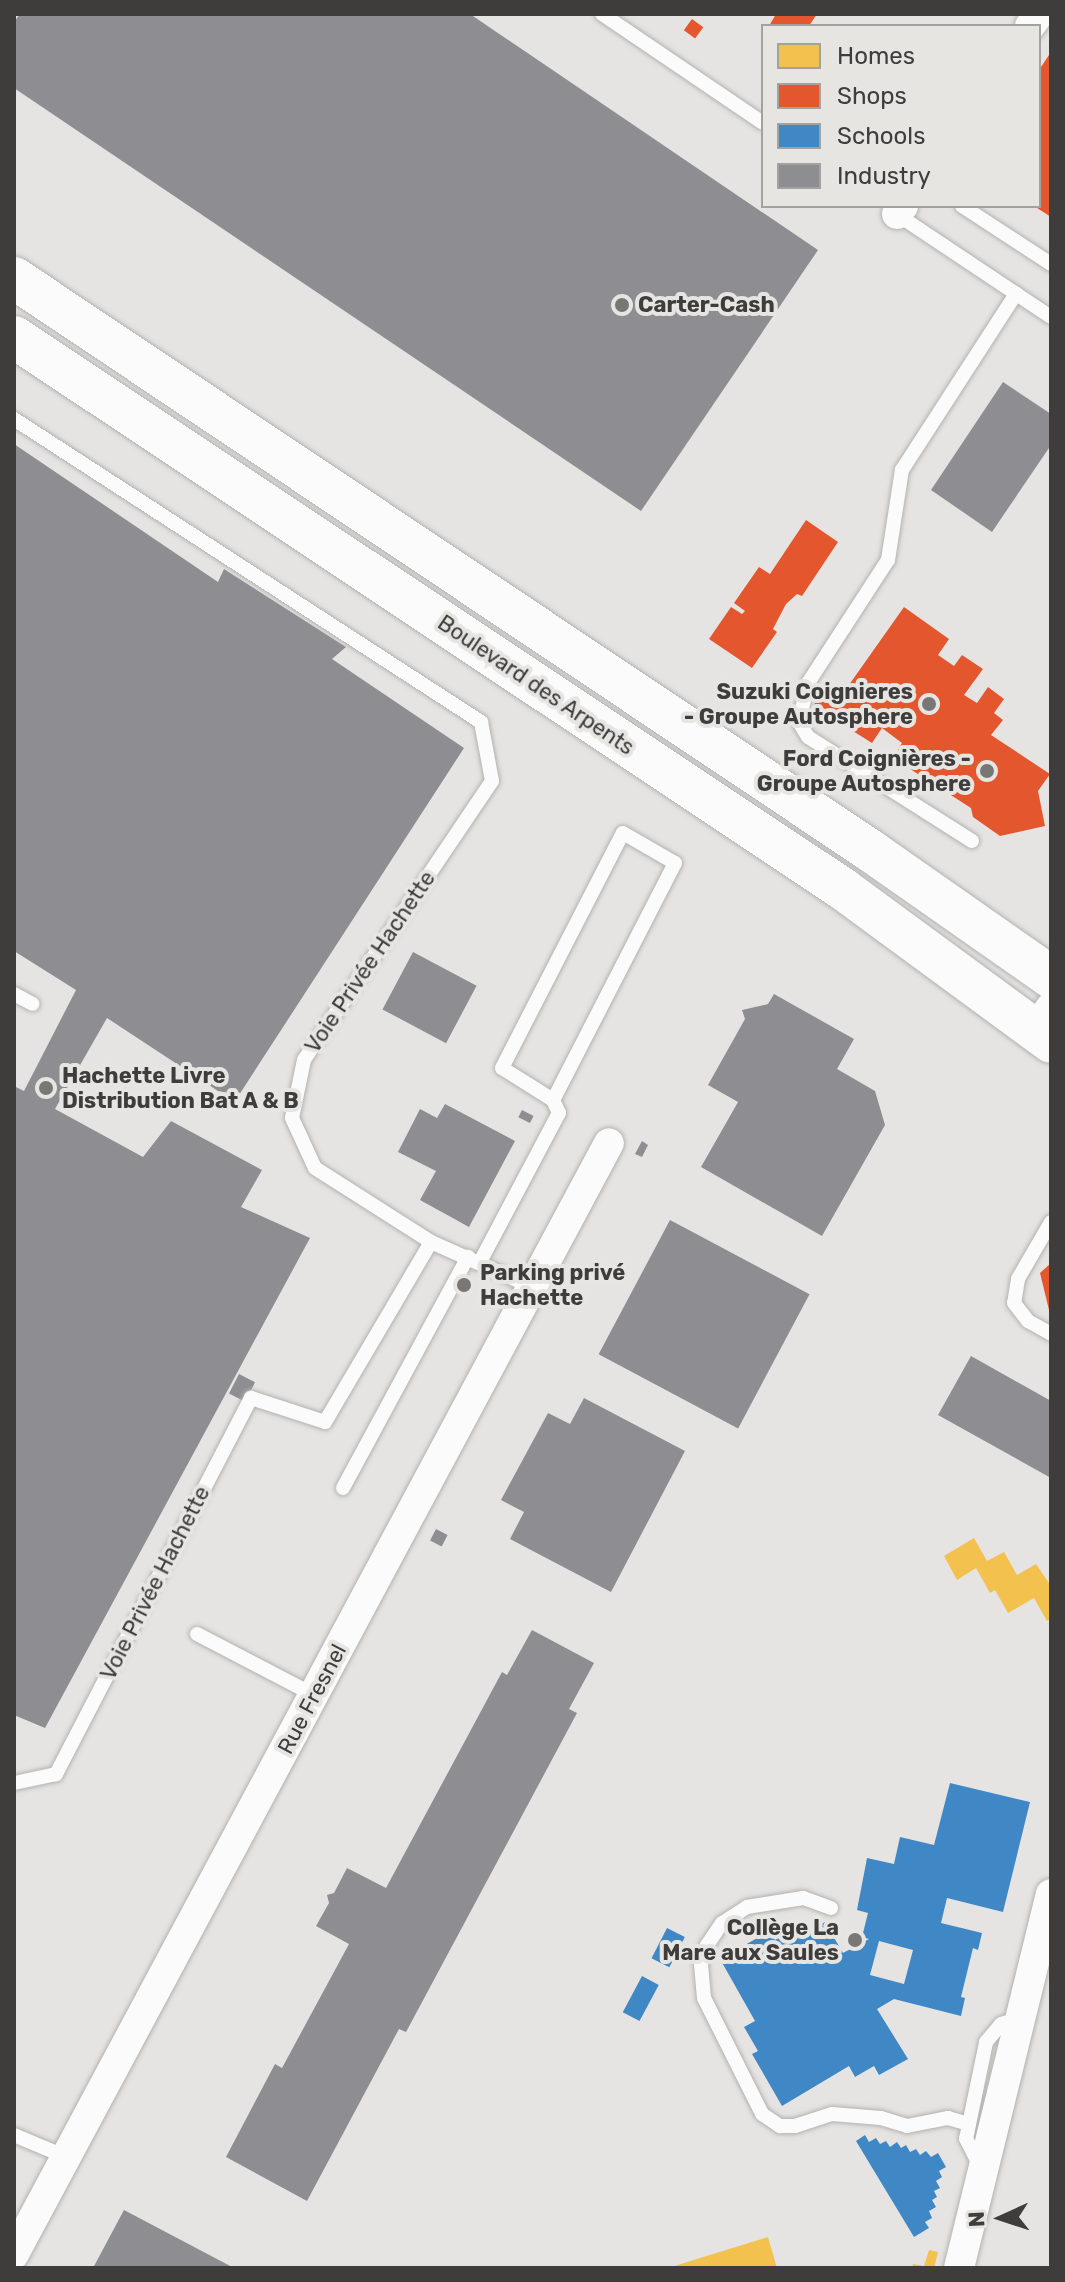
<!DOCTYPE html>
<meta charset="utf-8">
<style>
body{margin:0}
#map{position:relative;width:1065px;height:2282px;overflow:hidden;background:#e6e4e2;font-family:Rubik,sans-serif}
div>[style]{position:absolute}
.homes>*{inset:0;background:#f2c14e}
.shops>*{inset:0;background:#e4572e;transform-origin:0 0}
.schools>*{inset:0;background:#3f88c5;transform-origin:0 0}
.industry>*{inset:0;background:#8d8d92;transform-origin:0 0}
.roads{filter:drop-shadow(0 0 2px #b3b2b0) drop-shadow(0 0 2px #b3b2b0)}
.lane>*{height:14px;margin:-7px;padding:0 7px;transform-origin:7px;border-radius:7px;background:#fbfbfb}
.street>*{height:30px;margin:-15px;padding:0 15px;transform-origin:15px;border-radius:15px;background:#fbfbfb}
.secondary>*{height:42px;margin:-21px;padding:0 21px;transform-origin:21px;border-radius:21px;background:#fbfbfb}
.dots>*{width:22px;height:22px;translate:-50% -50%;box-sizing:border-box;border:4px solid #e7e5e1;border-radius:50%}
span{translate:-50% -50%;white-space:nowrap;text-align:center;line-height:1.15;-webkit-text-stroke:8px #e7e5e1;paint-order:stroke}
.poi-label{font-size:22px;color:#3e3d3b;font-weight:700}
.left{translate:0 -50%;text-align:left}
.right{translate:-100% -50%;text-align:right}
.street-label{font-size:22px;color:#3e3d3b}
.frame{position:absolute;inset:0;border:16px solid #3e3d3b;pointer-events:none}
.legend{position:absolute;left:761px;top:24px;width:280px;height:184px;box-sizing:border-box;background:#e7e5e1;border:2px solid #a3a29f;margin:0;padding:10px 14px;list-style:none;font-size:24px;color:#3e3d3b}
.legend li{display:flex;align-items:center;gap:16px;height:40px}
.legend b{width:40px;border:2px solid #a3a29f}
.north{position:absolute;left:961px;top:2178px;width:80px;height:80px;-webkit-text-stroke:6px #e7e5e1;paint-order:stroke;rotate:267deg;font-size:22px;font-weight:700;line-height:32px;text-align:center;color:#3e3d3b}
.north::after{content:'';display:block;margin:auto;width:28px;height:36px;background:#3e3d3b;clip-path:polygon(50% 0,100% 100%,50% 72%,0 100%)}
</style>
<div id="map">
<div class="homes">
<div style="clip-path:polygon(974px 1538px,987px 1561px,1004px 1552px,1017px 1575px,1036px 1564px,1051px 1586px,1051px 1619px,1047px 1621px,1034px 1598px,1008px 1613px,995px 1590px,990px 1593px,976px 1568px,957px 1580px,944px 1556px)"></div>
<div style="clip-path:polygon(768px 2237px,777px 2268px,671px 2268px,671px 2267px)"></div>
<div style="clip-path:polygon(929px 2250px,938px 2252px,934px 2268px,912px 2268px,913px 2264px,924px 2266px)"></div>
</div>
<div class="shops">
<div style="clip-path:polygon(776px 14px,817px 14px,809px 26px,769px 26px)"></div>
<div style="left:692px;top:19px;width:14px;height:14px;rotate:36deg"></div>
<div style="clip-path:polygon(1051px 52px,1051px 217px,1034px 206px,1039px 206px,1039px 70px)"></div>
<div style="clip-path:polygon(806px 520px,838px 542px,802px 596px,797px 594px,786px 604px,773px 629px,777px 632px,752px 668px,709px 639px,731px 607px,742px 614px,745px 611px,734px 603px,759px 567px,770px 574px)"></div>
<div style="clip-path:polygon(904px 607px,949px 639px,938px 655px,954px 666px,962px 655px,983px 669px,964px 695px,977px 703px,988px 687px,1004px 699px,994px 713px,1003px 720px,991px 735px,1050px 774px,1038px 791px,1045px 826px,1000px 836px,973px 817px,971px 808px,893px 758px,902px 743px,882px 728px,872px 743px,813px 706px,824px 689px,839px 699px)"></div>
<div style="clip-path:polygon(1051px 1263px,1051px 1314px,1050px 1314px,1040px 1273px)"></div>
</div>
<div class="schools">
<div style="clip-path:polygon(evenodd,950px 1783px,1030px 1802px,1003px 1912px,947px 1898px,941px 1923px,982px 1933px,978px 1950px,973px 1948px,961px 1997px,965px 1998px,961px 2016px,894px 1999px,877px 2009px,908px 2059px,879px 2075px,874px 2066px,855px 2077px,849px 2066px,782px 2106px,752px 2054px,758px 2051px,744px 2027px,755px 2021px,720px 1959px,770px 1931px,775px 1940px,799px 1926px,804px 1935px,825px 1922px,843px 1953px,869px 1939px,862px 1937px,868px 1913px,857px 1910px,867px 1858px,894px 1864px,900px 1837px,934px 1845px,950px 1783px,879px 1941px,913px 1950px,904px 1984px,870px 1975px,879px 1941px)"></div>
<div style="left:667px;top:1928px;width:20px;height:34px;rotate:27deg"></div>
<div style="left:642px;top:1976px;width:19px;height:41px;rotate:28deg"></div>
<div style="clip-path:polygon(865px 2135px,869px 2142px,876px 2138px,880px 2144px,886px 2141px,890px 2147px,897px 2142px,901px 2148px,906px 2145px,910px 2152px,916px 2149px,920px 2155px,926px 2151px,931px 2157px,938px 2153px,946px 2167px,939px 2171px,942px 2177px,936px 2181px,940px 2188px,934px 2191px,937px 2197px,932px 2200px,936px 2207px,929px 2211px,932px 2218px,925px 2222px,929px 2228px,914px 2237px,856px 2141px)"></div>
</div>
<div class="industry">
<div style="clip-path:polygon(20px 14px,470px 14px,818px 250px,641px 511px,14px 88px,14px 22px)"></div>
<div style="clip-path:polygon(1003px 382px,1051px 414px,1051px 445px,992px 532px,931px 490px)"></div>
<div style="clip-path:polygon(14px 444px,218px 582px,224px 569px,346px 647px,332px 659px,464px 748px,239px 1095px,218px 1091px,107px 1018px,55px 1109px,143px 1157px,171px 1121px,262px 1170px,241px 1207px,310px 1238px,45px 1728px,14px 1715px,14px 1086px,24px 1091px,76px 990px,14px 951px)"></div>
<div style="left:413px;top:952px;width:72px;height:65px;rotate:28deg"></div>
<div style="clip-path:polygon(774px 994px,854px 1039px,837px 1069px,875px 1091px,885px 1125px,822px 1236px,701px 1167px,738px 1102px,708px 1085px,745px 1019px,742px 1010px,768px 1004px)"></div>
<div style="clip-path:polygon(445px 1104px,515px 1141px,469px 1227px,420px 1200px,436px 1171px,398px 1152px,420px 1109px,437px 1118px)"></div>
<div style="left:522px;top:1110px;width:13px;height:8px;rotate:27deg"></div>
<div style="clip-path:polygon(642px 1141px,648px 1145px,642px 1157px,635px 1154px)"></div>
<div style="left:670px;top:1220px;width:158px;height:152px;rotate:28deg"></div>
<div style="clip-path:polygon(971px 1356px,1051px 1401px,1051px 1478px,938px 1415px)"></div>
<div style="left:239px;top:1374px;width:18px;height:22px;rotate:27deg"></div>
<div style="clip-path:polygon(584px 1398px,685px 1451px,611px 1592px,510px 1539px,524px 1512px,501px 1500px,548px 1413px,570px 1424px)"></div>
<div style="left:436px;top:1529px;width:13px;height:13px;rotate:27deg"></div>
<div style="clip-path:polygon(532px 1630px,594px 1663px,569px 1709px,577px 1713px,406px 2032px,399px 2029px,307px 2201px,226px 2157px,275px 2064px,282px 2068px,349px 1944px,316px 1926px,329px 1903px,327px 1895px,334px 1893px,347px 1868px,386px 1888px,502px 1672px,507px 1675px)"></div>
<div style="clip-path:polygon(124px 2210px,234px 2268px,93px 2268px)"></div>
</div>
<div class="roads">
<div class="lane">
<div style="left:602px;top:14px;width:194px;rotate:34.1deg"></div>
<div style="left:962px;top:206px;width:106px;rotate:33.1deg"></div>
<div style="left:895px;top:213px;width:187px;rotate:33.7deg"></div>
<div style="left:14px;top:419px;width:557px;rotate:32.98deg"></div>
<div style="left:481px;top:722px;width:60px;rotate:79.4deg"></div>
<div style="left:492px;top:781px;width:336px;rotate:124deg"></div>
<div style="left:304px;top:1060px;width:59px;rotate:101.7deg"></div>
<div style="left:292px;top:1118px;width:55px;rotate:65.3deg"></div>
<div style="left:315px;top:1168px;width:138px;rotate:32.5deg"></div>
<div style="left:431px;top:1242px;width:209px;rotate:120.5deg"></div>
<div style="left:325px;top:1422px;width:78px;rotate:-162deg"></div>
<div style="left:251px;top:1398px;width:424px;rotate:117.4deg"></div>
<div style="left:56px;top:1774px;width:43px;rotate:167.9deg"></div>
<div style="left:972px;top:841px;width:194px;rotate:-147.6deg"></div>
<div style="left:808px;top:737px;width:17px;rotate:-121deg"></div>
<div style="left:799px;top:722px;width:40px;rotate:-77deg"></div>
<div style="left:808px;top:683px;width:147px;rotate:-57deg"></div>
<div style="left:888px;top:560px;width:91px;rotate:-81.2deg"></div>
<div style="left:902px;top:470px;width:210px;rotate:-57.1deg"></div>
<div style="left:14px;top:994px;width:21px;rotate:28deg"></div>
<div style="left:1051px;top:1222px;width:66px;rotate:120.1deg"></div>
<div style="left:1018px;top:1279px;width:24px;rotate:99deg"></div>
<div style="left:1014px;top:1303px;width:23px;rotate:52deg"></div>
<div style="left:1028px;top:1321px;width:26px;rotate:29deg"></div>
<div style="left:431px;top:1242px;width:111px;rotate:24deg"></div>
<div style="left:480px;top:1262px;width:169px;rotate:-62.1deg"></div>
<div style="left:559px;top:1113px;width:14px;rotate:-115deg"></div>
<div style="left:553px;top:1100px;width:60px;rotate:-147.9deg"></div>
<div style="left:502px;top:1068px;width:264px;rotate:-62.8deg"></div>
<div style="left:623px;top:833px;width:60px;rotate:30deg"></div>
<div style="left:675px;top:863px;width:267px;rotate:117.2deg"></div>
<div style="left:343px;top:1488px;width:263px;rotate:-61.6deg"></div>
<div style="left:197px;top:1634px;width:132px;rotate:27.5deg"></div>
<div style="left:831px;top:1908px;width:30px;rotate:-160deg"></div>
<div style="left:803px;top:1898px;width:57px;rotate:170.9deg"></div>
<div style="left:747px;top:1907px;width:30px;rotate:147deg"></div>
<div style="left:722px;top:1923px;width:27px;rotate:124deg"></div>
<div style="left:707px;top:1945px;width:20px;rotate:108deg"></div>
<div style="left:701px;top:1964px;width:34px;rotate:85deg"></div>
<div style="left:704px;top:1998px;width:130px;rotate:63.4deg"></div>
<div style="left:762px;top:2114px;width:22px;rotate:34deg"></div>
<div style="left:780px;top:2126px;width:15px"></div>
<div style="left:795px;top:2126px;width:39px;rotate:-18deg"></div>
<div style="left:832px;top:2114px;width:49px;rotate:4.7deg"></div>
<div style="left:881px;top:2118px;width:27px;rotate:17deg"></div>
<div style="left:907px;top:2126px;width:42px;rotate:-11deg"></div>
<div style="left:948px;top:2118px;width:19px;rotate:16deg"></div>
<div style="left:14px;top:2135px;width:56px;rotate:22.9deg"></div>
<div style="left:981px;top:2168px;width:33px;rotate:-117deg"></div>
<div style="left:966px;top:2139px;width:99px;rotate:-78.3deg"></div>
<div style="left:986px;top:2042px;width:23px;rotate:-50deg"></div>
<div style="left:1001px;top:2024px;width:19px;rotate:-16deg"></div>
</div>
<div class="street">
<div style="left:1030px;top:26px;width:15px;rotate:-53deg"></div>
<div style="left:897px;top:214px;width:10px;rotate:-53deg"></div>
<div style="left:1036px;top:1027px;width:25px;rotate:-53deg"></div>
<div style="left:14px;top:2254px;width:1260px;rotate:-61.83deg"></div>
<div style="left:959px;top:2268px;width:385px;rotate:-76.2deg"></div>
</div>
<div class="secondary">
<div style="left:14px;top:278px;width:1031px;rotate:33.77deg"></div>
<div style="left:871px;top:851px;width:220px;rotate:35deg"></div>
<div style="left:14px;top:337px;width:996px;rotate:33.66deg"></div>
<div style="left:843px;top:889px;width:258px;rotate:36.3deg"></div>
</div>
</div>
<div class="dots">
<div style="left:622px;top:305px;background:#797775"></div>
<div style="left:929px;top:704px;background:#797775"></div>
<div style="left:987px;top:771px;background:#797775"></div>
<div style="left:46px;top:1088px;background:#797775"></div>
<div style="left:464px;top:1285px;background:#797775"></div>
<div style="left:855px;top:1940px;background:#797775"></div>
</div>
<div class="poi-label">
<span class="left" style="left:638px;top:305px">Carter-Cash</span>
<span class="right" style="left:913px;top:704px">Suzuki Coignieres<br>- Groupe Autosphere</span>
<span class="right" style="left:971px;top:771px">Ford Coignières -<br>Groupe Autosphere</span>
<span class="left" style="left:62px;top:1088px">Hachette Livre<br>Distribution Bat A &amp; B</span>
<span class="left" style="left:480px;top:1285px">Parking privé<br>Hachette</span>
<span class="right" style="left:839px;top:1940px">Collège La<br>Mare aux Saules</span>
</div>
<div class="street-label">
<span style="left:536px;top:685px;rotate:34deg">Boulevard des Arpents</span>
<span style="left:370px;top:962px;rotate:-56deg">Voie Privée Hachette</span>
<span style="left:155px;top:1583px;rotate:-63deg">Voie Privée Hachette</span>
<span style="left:312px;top:1699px;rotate:-62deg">Rue Fresnel</span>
</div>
<div class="frame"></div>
<ul class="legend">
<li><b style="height:22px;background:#f2c14e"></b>Homes</li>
<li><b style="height:22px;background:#e4572e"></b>Shops</li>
<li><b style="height:22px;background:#3f88c5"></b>Schools</li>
<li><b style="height:22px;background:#8d8d92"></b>Industry</li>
</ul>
<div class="north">N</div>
</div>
